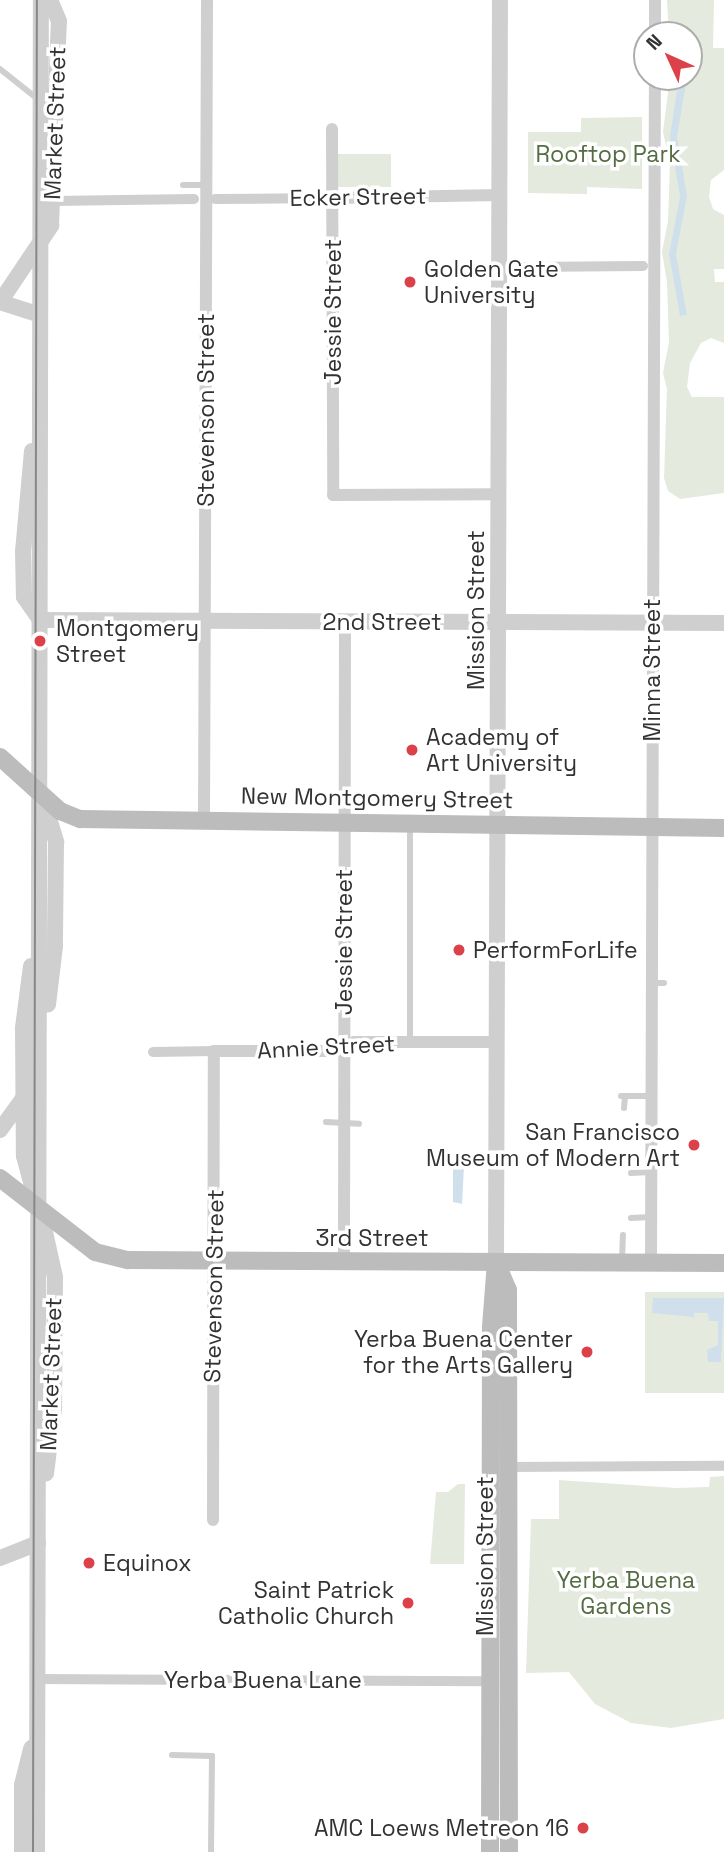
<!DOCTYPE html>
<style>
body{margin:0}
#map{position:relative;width:724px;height:1852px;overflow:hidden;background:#fff;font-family:"Space Grotesk",sans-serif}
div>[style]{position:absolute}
.green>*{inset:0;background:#e4eade;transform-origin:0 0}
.water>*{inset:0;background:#cfe0ec}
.service>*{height:6px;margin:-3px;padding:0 3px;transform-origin:3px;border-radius:3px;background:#cfcfcf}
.pedestrian>*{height:10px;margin:-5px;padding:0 5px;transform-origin:5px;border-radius:5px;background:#cfcfcf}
.minor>*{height:12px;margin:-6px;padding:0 6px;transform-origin:6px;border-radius:6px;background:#cfcfcf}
.tertiary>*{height:16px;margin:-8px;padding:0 8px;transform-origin:8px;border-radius:8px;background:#cfcfcf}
.secondary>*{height:18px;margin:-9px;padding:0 9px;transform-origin:9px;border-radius:9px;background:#bcbcbc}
.tram>*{height:2px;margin:-1px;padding:0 1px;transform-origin:1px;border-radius:1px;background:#878787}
.dots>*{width:19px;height:19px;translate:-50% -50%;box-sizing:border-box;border:4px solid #fff;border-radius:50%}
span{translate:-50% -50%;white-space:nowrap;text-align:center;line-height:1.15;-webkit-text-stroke:7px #fff;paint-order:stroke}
.street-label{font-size:23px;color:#323232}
.park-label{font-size:23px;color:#546c41}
.poi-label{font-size:23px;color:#323232}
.left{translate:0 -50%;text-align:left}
.right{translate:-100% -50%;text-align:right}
.north{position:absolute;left:633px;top:21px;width:70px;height:70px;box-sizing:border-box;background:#fff;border:2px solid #adadad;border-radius:50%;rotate:315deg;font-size:19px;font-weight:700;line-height:28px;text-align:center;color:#323232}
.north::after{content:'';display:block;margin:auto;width:24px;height:32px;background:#dc4049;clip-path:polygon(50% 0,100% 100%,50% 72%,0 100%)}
</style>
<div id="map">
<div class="green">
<div style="clip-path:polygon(667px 0,714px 0,713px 48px,724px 48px,724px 170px,711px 180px,709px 197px,713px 209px,724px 215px,724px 269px,714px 269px,715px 282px,724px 282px,724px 343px,711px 338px,701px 343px,690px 363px,687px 387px,692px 397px,724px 397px,724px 493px,680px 499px,668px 491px,664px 478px,667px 389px,663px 373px,669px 342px,667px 282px,662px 252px,668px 221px,670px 164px,663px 132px,670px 77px,689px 77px,689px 35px,669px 35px)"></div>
<div style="clip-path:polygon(642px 117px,642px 189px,587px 187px,587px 194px,528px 193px,528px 132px,581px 132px,581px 118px)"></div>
<div style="left:391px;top:154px;width:33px;height:53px;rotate:90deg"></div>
<div style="left:645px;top:1292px;width:79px;height:101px"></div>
<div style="clip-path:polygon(724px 1476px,724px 1719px,671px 1728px,631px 1723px,595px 1704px,569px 1672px,526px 1673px,531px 1519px,559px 1519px,559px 1480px,676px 1488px,709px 1487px,710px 1477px)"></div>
<div style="clip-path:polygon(458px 1484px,465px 1484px,464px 1564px,430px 1564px,436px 1492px,448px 1492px)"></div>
</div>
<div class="water">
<div style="clip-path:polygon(679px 77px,687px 77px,677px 137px,687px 196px,676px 254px,687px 315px,680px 316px,669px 254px,680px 197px,670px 137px)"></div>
<div style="clip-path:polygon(453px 1166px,464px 1166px,462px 1204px,453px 1202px)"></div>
<div style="clip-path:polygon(653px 1298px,724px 1298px,721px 1362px,708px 1362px,707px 1350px,718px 1345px,718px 1321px,709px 1321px,708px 1313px,694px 1313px,694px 1317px,652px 1313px)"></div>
</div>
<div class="service">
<div style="left:0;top:69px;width:50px;rotate:38.5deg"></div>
<div style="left:183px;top:185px;width:22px"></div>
<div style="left:651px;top:983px;width:13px"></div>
<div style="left:410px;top:1042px;width:216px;rotate:-90deg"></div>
<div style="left:621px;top:1096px;width:30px"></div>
<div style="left:624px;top:1108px;width:12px;rotate:-85deg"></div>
<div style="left:326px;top:1122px;width:33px;rotate:3deg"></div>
<div style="left:631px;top:1173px;width:20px;rotate:-3deg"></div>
<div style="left:631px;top:1218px;width:20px;rotate:-3deg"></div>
<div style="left:622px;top:1261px;width:26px;rotate:-88deg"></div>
<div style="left:172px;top:1755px;width:40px;rotate:1.4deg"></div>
<div style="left:212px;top:1756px;width:96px;rotate:90.6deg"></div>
</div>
<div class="pedestrian">
<div style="left:215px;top:199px;width:117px;rotate:-0.5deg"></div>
<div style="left:52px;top:201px;width:142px;rotate:-0.8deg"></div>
<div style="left:524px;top:267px;width:119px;rotate:-0.5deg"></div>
<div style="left:153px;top:1052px;width:61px;rotate:-0.9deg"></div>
<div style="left:509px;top:1467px;width:215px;rotate:-0.3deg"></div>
<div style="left:37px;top:1679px;width:453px;rotate:0.3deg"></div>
</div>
<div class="minor">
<div style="left:655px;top:35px;width:35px;rotate:-90deg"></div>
<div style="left:332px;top:129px;width:366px;rotate:89.8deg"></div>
<div style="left:333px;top:495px;width:167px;rotate:-0.3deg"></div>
<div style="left:332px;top:198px;width:168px;rotate:-1deg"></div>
<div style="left:204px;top:820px;width:820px;rotate:-89.79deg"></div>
<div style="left:344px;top:1262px;width:641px;rotate:-89.91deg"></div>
<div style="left:651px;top:1262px;width:1185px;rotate:-89.81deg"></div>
<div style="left:213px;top:1520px;width:469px;rotate:-89.9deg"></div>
<div style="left:214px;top:1051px;width:121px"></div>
<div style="left:335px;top:1051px;width:21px;rotate:-25deg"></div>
<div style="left:354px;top:1042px;width:144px"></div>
</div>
<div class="tertiary">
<div style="left:0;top:302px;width:92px;rotate:-56.1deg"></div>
<div style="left:51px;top:226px;width:205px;rotate:-87.8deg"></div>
<div style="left:59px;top:21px;width:23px;rotate:-113deg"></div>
<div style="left:0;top:302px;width:42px;rotate:18deg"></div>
<div style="left:32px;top:451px;width:100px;rotate:95.1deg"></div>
<div style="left:23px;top:551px;width:46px;rotate:88.8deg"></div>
<div style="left:24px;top:597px;width:28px;rotate:55deg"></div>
<div style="left:40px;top:620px;width:684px;rotate:0.25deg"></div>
<div style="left:45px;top:805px;width:39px;rotate:73deg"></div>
<div style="left:56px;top:842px;width:104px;rotate:90.6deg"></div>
<div style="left:55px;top:946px;width:59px;rotate:96.8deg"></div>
<div style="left:31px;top:966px;width:63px;rotate:97.4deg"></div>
<div style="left:23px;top:1028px;width:128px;rotate:89.6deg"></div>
<div style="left:24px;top:1156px;width:35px;rotate:75deg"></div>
<div style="left:0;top:1130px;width:39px;rotate:-54deg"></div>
<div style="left:45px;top:1232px;width:46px;rotate:77.5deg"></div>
<div style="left:55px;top:1277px;width:131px;rotate:90.4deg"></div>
<div style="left:54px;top:1408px;width:66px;rotate:96.9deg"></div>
<div style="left:496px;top:1262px;width:1262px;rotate:-89.82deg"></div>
<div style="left:0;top:1558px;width:41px;rotate:-21.5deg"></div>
<div style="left:22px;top:1852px;width:67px;rotate:-90deg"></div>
<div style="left:22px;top:1785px;width:38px;rotate:-76deg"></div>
<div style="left:37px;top:1852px;width:1852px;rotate:-89.88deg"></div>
</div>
<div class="secondary">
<div style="left:0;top:757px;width:81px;rotate:42deg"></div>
<div style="left:60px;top:811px;width:22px;rotate:22deg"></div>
<div style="left:80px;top:819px;width:644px;rotate:0.8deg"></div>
<div style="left:0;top:1178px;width:120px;rotate:37.9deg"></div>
<div style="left:95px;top:1252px;width:34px;rotate:14deg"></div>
<div style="left:128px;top:1260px;width:596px;rotate:0.29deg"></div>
<div style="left:496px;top:1262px;width:30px;rotate:67deg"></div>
<div style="left:508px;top:1290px;width:562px;rotate:89.9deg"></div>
<div style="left:490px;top:1852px;width:525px;rotate:-89.89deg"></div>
<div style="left:491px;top:1327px;width:65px;rotate:-85.6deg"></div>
</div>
<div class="tram">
<div style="left:33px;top:1852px;width:1852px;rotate:-89.88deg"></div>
</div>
<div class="dots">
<div style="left:410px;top:282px;background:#dc4049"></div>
<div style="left:40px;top:641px;background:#dc4049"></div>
<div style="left:412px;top:750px;background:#dc4049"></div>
<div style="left:459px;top:950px;background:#dc4049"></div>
<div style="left:694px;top:1145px;background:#dc4049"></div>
<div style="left:587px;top:1352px;background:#dc4049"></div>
<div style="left:89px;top:1563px;background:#dc4049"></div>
<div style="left:408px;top:1603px;background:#dc4049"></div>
<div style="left:583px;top:1828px;background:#dc4049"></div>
</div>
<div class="street-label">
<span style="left:55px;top:123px;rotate:-88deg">Market Street</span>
<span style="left:358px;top:197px;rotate:-1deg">Ecker Street</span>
<span style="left:333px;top:312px;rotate:-90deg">Jessie Street</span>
<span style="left:206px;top:410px;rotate:-90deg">Stevenson Street</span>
<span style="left:476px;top:610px;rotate:-90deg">Mission Street</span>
<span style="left:382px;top:622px">2nd Street</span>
<span style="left:652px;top:670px;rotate:-90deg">Minna Street</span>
<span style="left:377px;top:798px;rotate:1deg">New Montgomery Street</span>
<span style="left:344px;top:942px;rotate:-90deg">Jessie Street</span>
<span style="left:326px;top:1047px;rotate:-3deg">Annie Street</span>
<span style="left:372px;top:1238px">3rd Street</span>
<span style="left:214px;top:1286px;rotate:-89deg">Stevenson Street</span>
<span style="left:51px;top:1374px;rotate:-88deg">Market Street</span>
<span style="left:485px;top:1556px;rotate:-90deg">Mission Street</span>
<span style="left:263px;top:1680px">Yerba Buena Lane</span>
</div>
<div class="park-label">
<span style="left:608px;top:154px">Rooftop Park</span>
<span style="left:626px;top:1593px">Yerba Buena<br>Gardens</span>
</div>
<div class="poi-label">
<span class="left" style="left:424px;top:282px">Golden Gate<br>University</span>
<span class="left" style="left:56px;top:641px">Montgomery<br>Street</span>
<span class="left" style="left:426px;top:750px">Academy of<br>Art University</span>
<span class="left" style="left:473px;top:950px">PerformForLife</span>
<span class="right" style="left:680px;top:1145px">San Francisco<br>Museum of Modern Art</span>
<span class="right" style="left:573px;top:1352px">Yerba Buena Center<br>for the Arts Gallery</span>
<span class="left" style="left:103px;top:1563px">Equinox</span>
<span class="right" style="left:394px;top:1603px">Saint Patrick<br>Catholic Church</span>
<span class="right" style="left:569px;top:1828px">AMC Loews Metreon 16</span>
</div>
<div class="north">N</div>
</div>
